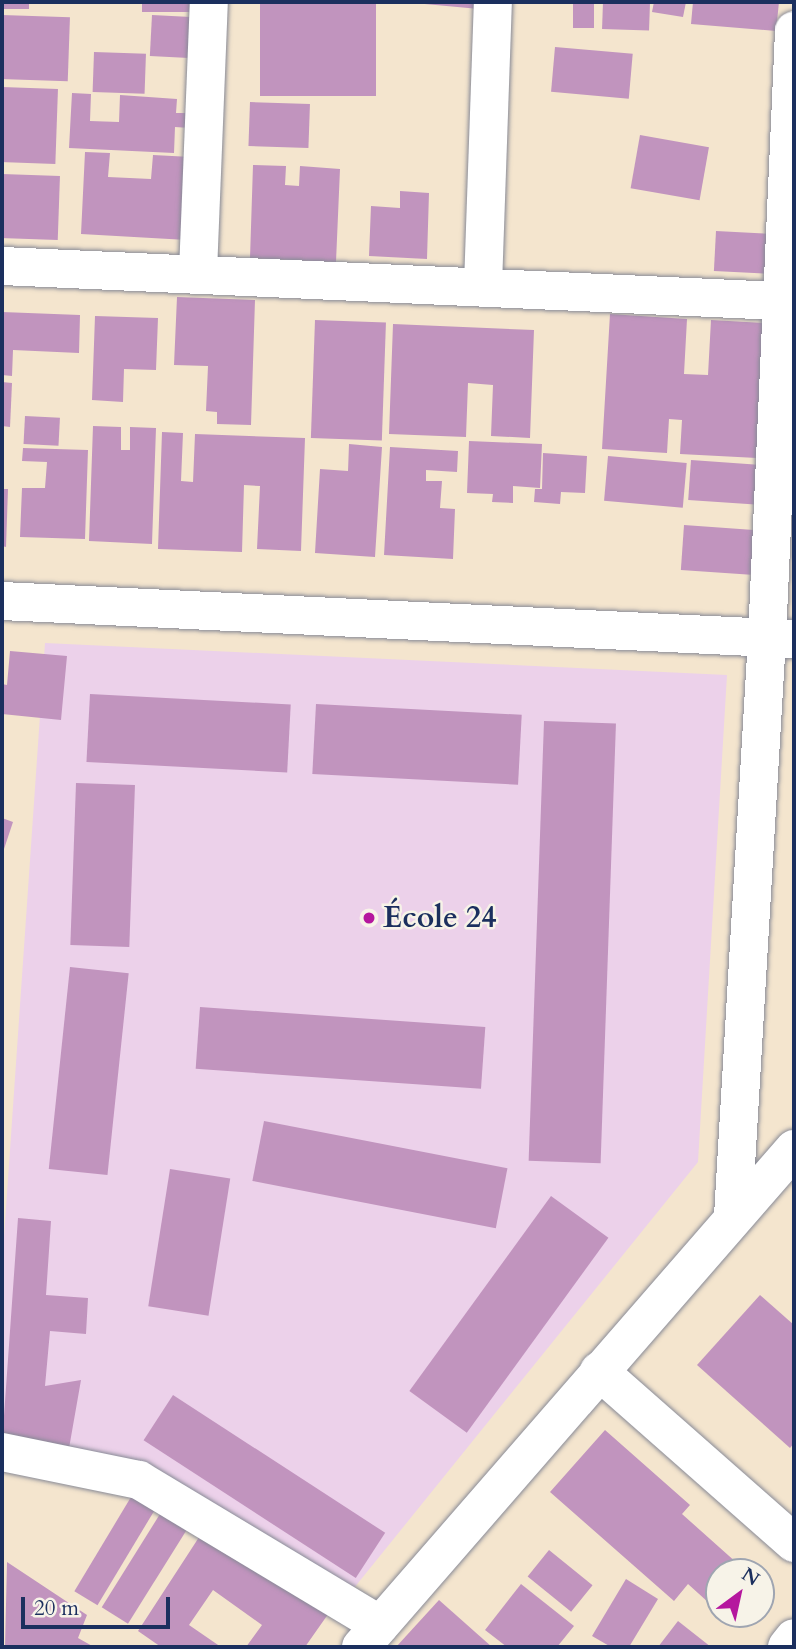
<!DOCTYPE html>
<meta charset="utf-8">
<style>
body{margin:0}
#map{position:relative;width:796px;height:1649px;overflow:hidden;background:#f4e5ce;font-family:Cardo,serif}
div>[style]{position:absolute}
.built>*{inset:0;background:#ecd1ea}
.building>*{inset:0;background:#c194be;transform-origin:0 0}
.roads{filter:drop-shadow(0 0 2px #888a96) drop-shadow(0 0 2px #888a96)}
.minor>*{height:38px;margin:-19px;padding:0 19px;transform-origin:19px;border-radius:19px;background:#fff}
.dots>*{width:19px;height:19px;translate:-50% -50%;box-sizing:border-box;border:4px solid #f7f3e8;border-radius:50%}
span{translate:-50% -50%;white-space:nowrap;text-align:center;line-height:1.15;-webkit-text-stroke:5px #f7f3e8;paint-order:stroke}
.poi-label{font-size:30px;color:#1b2f5e;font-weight:700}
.left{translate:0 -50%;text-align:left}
.frame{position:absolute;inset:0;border:4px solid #1b2f5e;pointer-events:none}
.north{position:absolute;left:705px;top:1558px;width:70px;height:70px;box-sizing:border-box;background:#f7f3e8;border:2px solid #9fa5b1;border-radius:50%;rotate:33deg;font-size:19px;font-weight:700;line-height:28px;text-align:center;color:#1b2f5e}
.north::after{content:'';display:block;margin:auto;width:24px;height:32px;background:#b5179e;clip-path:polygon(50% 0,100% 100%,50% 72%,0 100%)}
.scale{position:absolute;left:21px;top:1597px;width:149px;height:32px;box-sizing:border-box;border:4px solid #1b2f5e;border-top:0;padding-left:9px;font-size:21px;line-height:24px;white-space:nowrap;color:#1b2f5e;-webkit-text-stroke:5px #f7f3e8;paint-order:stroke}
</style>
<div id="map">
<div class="built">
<div style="clip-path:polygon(45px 643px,727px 675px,698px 1162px,350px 1593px,140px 1473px,2px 1449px,2px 1266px)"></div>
</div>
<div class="building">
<div style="left:2px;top:2px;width:27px;height:7px"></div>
<div style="left:142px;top:2px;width:55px;height:10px"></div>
<div style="left:260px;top:2px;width:116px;height:94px"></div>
<div style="clip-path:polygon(403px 2px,479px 2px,479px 9px)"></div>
<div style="left:573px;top:2px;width:21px;height:26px"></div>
<div style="left:603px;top:2px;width:47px;height:27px;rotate:2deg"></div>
<div style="clip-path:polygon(654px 2px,686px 2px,683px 17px,652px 12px)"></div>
<div style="clip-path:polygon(693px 2px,779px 2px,776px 31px,691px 24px)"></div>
<div style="left:2px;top:15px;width:68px;height:64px;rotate:2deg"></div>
<div style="left:152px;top:15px;width:44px;height:41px;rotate:3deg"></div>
<div style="left:555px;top:47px;width:78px;height:45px;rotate:5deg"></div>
<div style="left:94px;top:52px;width:52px;height:40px;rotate:2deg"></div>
<div style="left:2px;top:87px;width:56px;height:75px;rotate:2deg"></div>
<div style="clip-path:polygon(72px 93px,91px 94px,90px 121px,119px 122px,120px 95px,177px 99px,176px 113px,190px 113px,190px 128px,175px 127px,174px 153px,69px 148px)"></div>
<div style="left:250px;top:102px;width:60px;height:44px;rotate:2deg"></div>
<div style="left:640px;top:135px;width:70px;height:54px;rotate:10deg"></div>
<div style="clip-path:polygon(85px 152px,110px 153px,108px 177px,151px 179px,153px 155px,191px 157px,187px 240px,81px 234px)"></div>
<div style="clip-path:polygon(253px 165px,286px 166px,285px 185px,299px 186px,300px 166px,340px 169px,336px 262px,250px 258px)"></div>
<div style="left:2px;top:174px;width:58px;height:64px;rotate:2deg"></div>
<div style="clip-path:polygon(400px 191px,429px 193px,427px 259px,369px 256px,371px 206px,400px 208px)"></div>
<div style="left:716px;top:231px;width:54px;height:40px;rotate:3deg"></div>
<div style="clip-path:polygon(177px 297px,255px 300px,251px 425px,217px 424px,217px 412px,206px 411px,208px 366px,174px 365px)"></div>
<div style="clip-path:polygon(2px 312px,80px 315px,79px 353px,13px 350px,12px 376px,2px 375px)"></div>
<div style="clip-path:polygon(610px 314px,687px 319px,684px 374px,708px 375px,711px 320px,764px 323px,757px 458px,680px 454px,682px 420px,669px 419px,667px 453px,602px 449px)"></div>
<div style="clip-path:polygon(95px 316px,158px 318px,156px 370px,124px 369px,123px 402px,92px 400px)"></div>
<div style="left:315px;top:320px;width:71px;height:118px;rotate:2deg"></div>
<div style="clip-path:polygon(393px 324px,534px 330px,530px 438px,491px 436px,493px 385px,468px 383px,466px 437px,389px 434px)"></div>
<div style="clip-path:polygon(2px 382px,12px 383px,10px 427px,2px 426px)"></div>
<div style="left:25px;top:416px;width:35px;height:28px;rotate:3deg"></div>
<div style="clip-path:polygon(93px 426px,121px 427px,121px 450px,130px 450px,130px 427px,156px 428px,152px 544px,89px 541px)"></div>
<div style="clip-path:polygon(162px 432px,183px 433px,181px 481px,193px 482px,195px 434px,305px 438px,301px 551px,257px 549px,260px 486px,244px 485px,242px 552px,158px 549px)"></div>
<div style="clip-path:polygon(469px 441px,542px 444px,540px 488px,513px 486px,513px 503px,492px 502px,493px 494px,467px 493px)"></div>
<div style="clip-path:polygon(349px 444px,382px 447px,375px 557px,315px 553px,320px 469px,348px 471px)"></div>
<div style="clip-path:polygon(390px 447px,458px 451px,457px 472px,426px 470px,426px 481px,442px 481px,440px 508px,455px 509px,453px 559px,384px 555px)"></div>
<div style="clip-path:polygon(23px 448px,88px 450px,85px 539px,20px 537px,22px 488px,45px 488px,47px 462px,22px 461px)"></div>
<div style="clip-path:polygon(543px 453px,587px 456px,585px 493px,561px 492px,560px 504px,534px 502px,535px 489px,542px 489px)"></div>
<div style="left:608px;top:456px;width:79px;height:45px;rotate:5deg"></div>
<div style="left:691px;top:460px;width:67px;height:40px;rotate:4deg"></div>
<div style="clip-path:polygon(2px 489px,8px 489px,6px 547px,2px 546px)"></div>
<div style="left:684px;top:525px;width:70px;height:45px;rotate:4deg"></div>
<div style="clip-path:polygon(10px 651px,67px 656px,61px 720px,2px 714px,2px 684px,7px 685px)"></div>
<div style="left:90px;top:694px;width:201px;height:68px;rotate:3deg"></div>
<div style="left:316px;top:704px;width:206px;height:70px;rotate:3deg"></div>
<div style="left:544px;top:721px;width:72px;height:440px;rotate:2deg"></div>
<div style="left:76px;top:783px;width:59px;height:162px;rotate:2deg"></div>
<div style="clip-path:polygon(2px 818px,13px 822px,2px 855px)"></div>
<div style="left:70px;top:967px;width:59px;height:203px;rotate:6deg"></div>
<div style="left:200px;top:1007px;width:286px;height:62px;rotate:4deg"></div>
<div style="left:264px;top:1121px;width:248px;height:61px;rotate:11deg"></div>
<div style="left:170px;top:1169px;width:61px;height:139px;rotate:9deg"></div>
<div style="left:551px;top:1196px;width:71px;height:241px;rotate:36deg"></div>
<div style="clip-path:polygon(18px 1218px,51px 1221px,46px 1295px,88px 1298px,86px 1334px,50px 1331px,45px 1386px,81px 1380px,68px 1454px,2px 1444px)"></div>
<div style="clip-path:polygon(760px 1295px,794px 1325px,794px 1443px,790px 1448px,697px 1365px)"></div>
<div style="left:173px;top:1395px;width:253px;height:54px;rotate:33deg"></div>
<div style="clip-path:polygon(605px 1430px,690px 1505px,682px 1514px,747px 1572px,719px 1572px,719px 1612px,688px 1584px,674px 1601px,550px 1492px)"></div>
<div style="left:131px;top:1497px;width:27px;height:110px;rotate:31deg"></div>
<div style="left:160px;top:1514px;width:31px;height:110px;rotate:32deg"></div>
<div style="clip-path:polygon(205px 1528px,331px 1610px,305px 1647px,246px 1647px,262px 1625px,213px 1590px,189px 1625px,221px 1647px,161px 1647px,138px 1631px)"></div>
<div style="left:549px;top:1550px;width:56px;height:34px;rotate:39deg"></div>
<div style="clip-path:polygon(7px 1562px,87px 1615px,78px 1638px,94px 1647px,5px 1647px)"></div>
<div style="clip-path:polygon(626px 1579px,658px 1599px,629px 1647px,611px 1647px,592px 1636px)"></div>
<div style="clip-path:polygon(521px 1584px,574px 1626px,557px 1647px,507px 1647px,485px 1630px)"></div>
<div style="clip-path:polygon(439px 1600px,492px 1647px,396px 1647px)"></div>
<div style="clip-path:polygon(678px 1621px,711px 1647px,658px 1647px)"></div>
</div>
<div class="roads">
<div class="minor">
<div style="left:2px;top:266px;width:778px;rotate:2.58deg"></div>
<div style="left:198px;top:272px;width:270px;rotate:-87.7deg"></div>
<div style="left:483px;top:285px;width:283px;rotate:-88deg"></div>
<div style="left:2px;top:601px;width:793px;rotate:2.75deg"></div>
<div style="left:733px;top:1216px;width:579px;rotate:-86.63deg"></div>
<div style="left:767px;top:638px;width:608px;rotate:-87.45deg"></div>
<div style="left:599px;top:1371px;width:260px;rotate:41.4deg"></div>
<div style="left:2px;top:1452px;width:140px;rotate:11.6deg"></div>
<div style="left:139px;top:1480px;width:281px;rotate:31deg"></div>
<div style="left:361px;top:1647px;width:660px;rotate:-48.99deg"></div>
<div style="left:787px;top:1647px;width:11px;rotate:-52deg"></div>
</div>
</div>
<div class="dots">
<div style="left:369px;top:918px;background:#b5179e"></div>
</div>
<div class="poi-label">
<span class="left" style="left:383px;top:918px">École 24</span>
</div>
<div class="frame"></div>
<div class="north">N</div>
<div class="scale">20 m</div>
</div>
